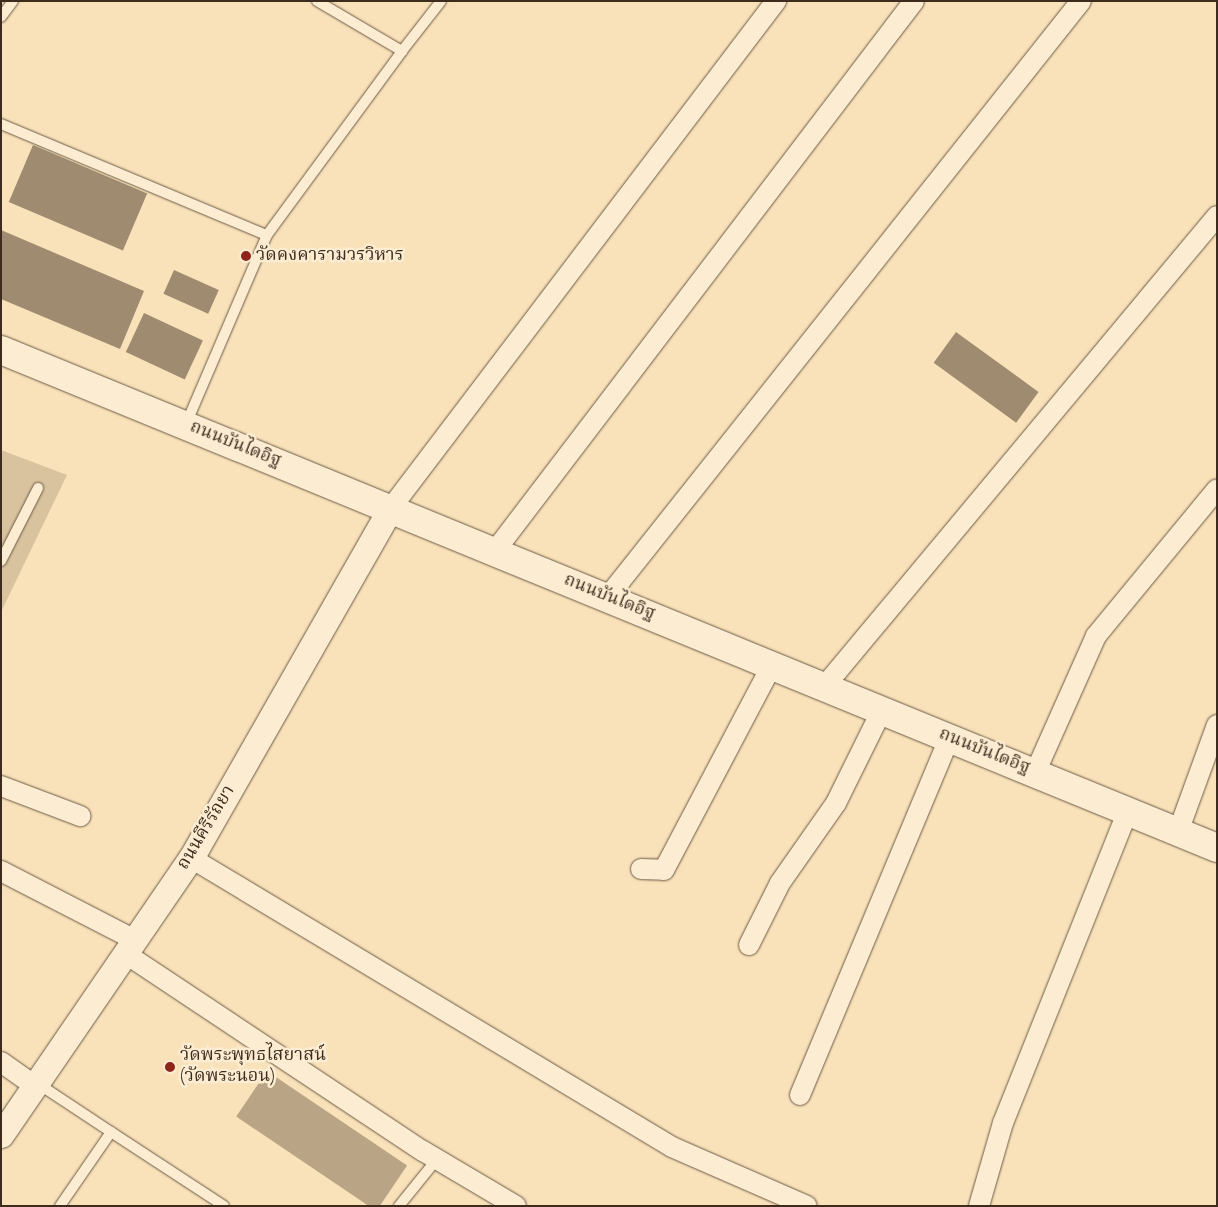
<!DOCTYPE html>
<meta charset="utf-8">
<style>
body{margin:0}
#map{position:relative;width:1218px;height:1207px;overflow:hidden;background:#f9e2ba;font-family:"IM FELL English","Noto Serif Thai",serif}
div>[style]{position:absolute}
.green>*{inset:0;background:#d9c39f}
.water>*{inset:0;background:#b9a485;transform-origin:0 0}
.building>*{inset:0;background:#9f8b6f;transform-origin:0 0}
.roads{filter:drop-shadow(0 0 1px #6c5a45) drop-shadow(0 0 1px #6c5a45)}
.service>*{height:10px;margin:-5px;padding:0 5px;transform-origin:5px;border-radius:5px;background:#fbecd2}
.minor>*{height:20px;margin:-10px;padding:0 10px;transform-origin:10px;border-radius:10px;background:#fbecd2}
.tertiary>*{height:25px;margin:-12.5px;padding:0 12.5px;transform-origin:12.5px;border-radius:12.5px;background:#fbecd2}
.secondary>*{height:28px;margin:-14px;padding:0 14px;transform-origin:14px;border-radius:14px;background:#fbecd2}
.dots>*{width:14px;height:14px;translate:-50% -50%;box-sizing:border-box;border:2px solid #fbecd2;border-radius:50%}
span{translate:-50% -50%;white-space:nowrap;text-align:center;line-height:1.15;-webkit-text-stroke:5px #fbecd2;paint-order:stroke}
.poi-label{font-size:18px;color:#3d2c1e}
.left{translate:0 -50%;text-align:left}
.street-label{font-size:18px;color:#3d2c1e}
.frame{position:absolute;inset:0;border:2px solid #3d2c1e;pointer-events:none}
</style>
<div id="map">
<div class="green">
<div style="clip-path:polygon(1px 450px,67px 475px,1px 612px)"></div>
</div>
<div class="water">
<div style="left:267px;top:1071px;width:169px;height:55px;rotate:34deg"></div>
</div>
<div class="building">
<div style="left:33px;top:145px;width:124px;height:62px;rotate:23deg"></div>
<div style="clip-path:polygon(1px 230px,144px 291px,120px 349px,1px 299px)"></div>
<div style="left:174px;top:270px;width:49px;height:26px;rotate:24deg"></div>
<div style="left:144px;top:313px;width:65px;height:43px;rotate:25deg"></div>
<div style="left:956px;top:332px;width:102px;height:38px;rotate:36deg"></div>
</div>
<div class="roads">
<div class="service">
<div style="left:317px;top:1px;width:99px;rotate:30.5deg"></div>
<div style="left:402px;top:51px;width:63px;rotate:-52deg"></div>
<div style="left:1px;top:17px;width:20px;rotate:-53deg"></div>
<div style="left:1px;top:124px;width:288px;rotate:22.7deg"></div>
<div style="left:267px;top:235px;width:206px;rotate:113.2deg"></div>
<div style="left:267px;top:235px;width:228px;rotate:-53.7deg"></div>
<div style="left:1px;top:561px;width:82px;rotate:-63.1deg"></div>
<div style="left:37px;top:1083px;width:89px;rotate:33.5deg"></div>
<div style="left:60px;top:1206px;width:90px;rotate:-55.4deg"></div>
<div style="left:111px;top:1132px;width:135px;rotate:33.2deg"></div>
<div style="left:399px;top:1206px;width:60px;rotate:-51deg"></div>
</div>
<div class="minor">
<div style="left:391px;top:508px;width:637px;rotate:-52.79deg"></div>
<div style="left:495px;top:551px;width:691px;rotate:-52.7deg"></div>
<div style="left:607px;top:598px;width:762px;rotate:-51.55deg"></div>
<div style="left:824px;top:687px;width:613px;rotate:-50.16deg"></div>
<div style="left:1035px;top:773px;width:150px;rotate:-66deg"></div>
<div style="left:1096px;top:636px;width:190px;rotate:-50.5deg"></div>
<div style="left:1px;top:786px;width:85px;rotate:20.8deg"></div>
<div style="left:1178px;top:832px;width:114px;rotate:-70deg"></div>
<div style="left:191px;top:858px;width:561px;rotate:31deg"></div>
<div style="left:672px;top:1147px;width:147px;rotate:23.6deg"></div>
<div style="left:641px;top:869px;width:23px;rotate:2deg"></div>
<div style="left:664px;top:870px;width:232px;rotate:-62.2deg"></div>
<div style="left:1px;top:871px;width:151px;rotate:27.2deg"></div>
<div style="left:749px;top:945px;width:69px;rotate:-63.4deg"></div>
<div style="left:780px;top:883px;width:98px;rotate:-55deg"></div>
<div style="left:836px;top:803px;width:104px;rotate:-63.7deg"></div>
<div style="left:126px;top:954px;width:356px;rotate:33.6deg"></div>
<div style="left:423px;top:1151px;width:108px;rotate:30.6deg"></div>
<div style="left:1px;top:1062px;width:42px;rotate:35.2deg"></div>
<div style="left:800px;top:1095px;width:387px;rotate:-67.3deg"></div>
<div style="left:979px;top:1206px;width:86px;rotate:-73.9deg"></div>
<div style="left:1003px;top:1123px;width:336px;rotate:-68.2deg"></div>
</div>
<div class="tertiary">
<div style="left:1px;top:1135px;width:336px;rotate:-55.6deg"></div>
<div style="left:191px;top:858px;width:403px;rotate:-60.3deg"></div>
</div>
<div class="secondary">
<div style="left:1px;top:350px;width:1314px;rotate:22.27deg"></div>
</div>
</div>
<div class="dots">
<div style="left:246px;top:256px;background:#8f2418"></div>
<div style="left:170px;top:1067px;background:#8f2418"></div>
</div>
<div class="poi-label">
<span class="left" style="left:256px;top:256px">วัดคงคารามวรวิหาร</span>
<span class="left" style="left:180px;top:1067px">วัดพระพุทธไสยาสน์<br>(วัดพระนอน)</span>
</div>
<div class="street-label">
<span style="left:235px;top:445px;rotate:22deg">ถนนบันไดอิฐ</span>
<span style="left:609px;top:598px;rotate:22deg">ถนนบันไดอิฐ</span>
<span style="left:984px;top:752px;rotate:22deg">ถนนบันไดอิฐ</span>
<span style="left:207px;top:828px;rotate:-59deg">ถนนคีรีรัถยา</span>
</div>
<div class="frame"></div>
</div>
